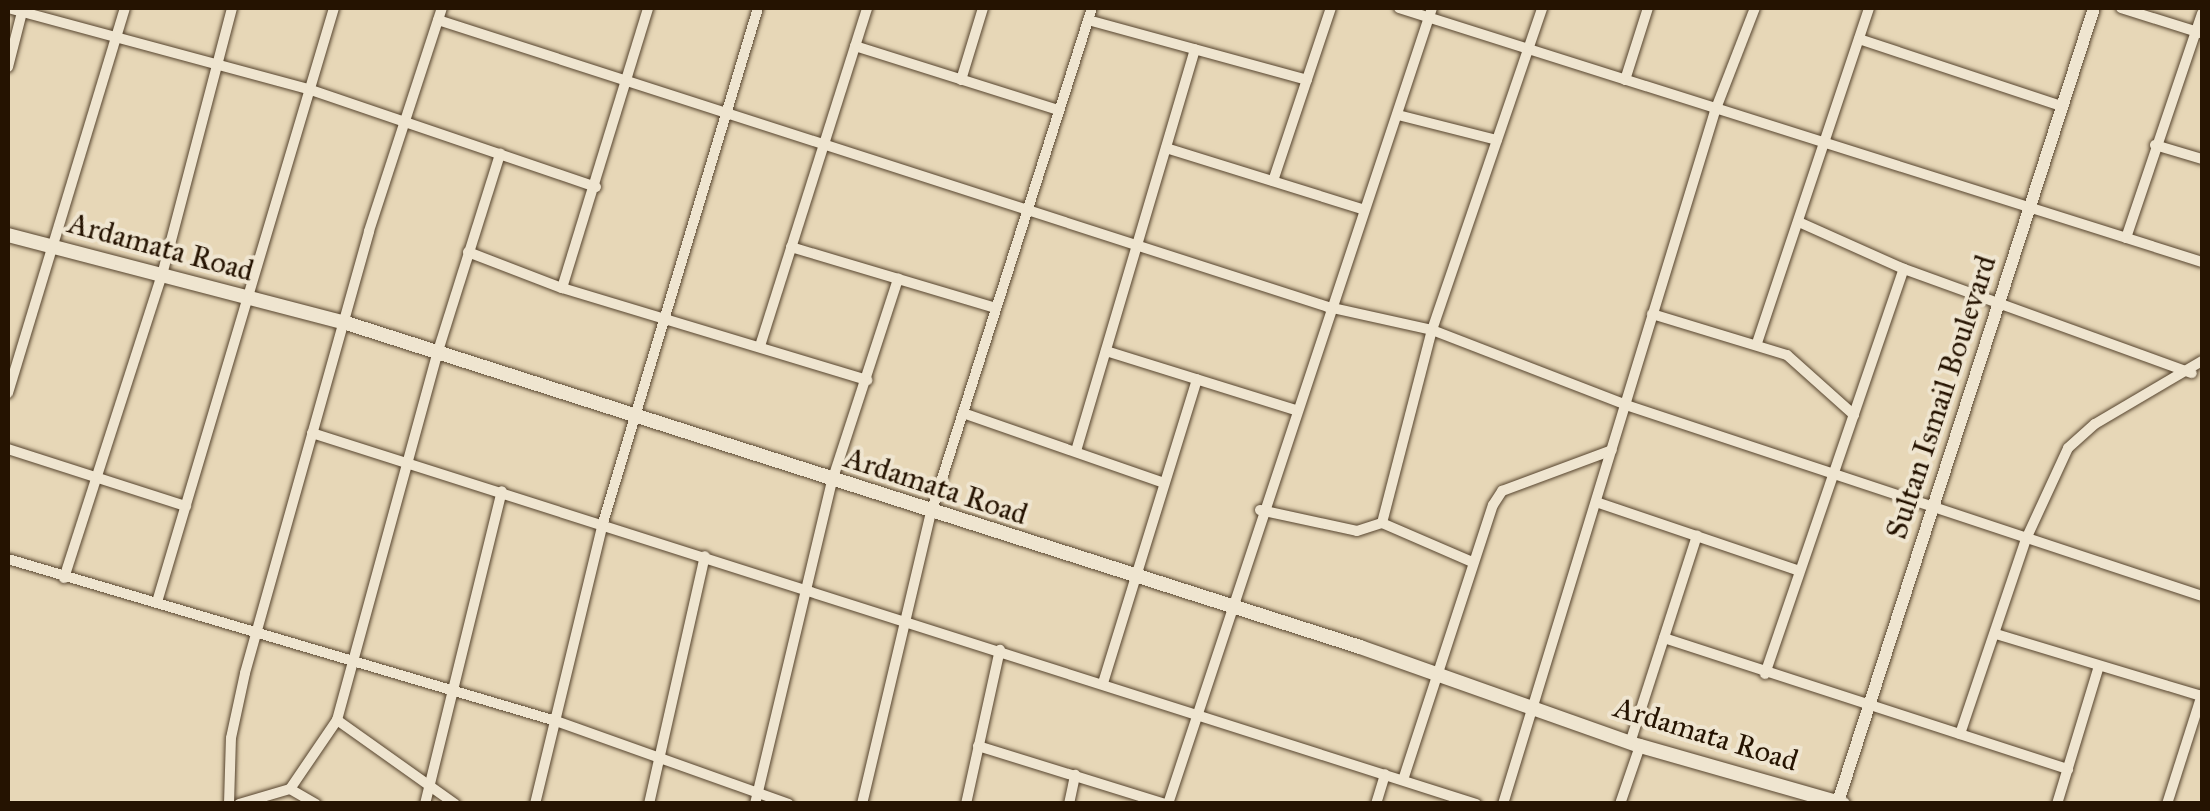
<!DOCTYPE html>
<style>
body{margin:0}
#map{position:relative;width:2210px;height:811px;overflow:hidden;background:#e7d7b7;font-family:"IM FELL Great Primer",serif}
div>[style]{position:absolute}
.roads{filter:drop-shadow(0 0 2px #56442e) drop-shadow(0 0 2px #56442e)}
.minor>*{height:10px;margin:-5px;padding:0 5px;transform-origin:5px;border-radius:5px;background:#efe5d0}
.tertiary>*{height:12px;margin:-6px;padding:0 6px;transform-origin:6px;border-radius:6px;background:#efe5d0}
.secondary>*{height:14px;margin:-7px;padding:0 7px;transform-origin:7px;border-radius:7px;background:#efe5d0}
span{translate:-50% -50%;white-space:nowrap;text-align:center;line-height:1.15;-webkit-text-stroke:8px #efe5d0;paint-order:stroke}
.street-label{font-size:30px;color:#251301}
.frame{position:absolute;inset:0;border:10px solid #251301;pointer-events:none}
</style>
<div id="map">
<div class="roads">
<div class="minor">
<div style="left:8px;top:8px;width:314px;rotate:15.1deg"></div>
<div style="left:311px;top:90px;width:301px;rotate:18.8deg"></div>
<div style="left:1399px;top:8px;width:842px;rotate:17.55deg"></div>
<div style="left:2121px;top:8px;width:84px;rotate:17.4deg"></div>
<div style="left:438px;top:20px;width:935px;rotate:17.87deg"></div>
<div style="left:1328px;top:307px;width:107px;rotate:12.5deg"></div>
<div style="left:1432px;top:330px;width:208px;rotate:21.1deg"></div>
<div style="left:1626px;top:405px;width:607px;rotate:18.35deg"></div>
<div style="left:1088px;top:20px;width:227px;rotate:15.3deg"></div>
<div style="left:1859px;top:39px;width:213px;rotate:18.3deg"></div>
<div style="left:855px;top:46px;width:213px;rotate:17.5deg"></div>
<div style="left:8px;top:67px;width:61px;rotate:-75.7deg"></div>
<div style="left:961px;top:80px;width:75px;rotate:-73deg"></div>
<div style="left:1625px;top:80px;width:76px;rotate:-72.3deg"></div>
<div style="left:1398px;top:115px;width:102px;rotate:14.2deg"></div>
<div style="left:2155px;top:145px;width:49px;rotate:16.6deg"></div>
<div style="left:1166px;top:148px;width:205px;rotate:17.3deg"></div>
<div style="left:1273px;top:181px;width:182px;rotate:-71.5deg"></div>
<div style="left:1801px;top:223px;width:113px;rotate:24.1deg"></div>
<div style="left:1904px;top:269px;width:306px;rotate:19.9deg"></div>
<div style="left:2126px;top:238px;width:237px;rotate:-71.3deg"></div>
<div style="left:791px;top:247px;width:214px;rotate:16.6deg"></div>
<div style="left:468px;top:252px;width:101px;rotate:21deg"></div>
<div style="left:562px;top:288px;width:319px;rotate:16.8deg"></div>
<div style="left:562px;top:288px;width:293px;rotate:-72.9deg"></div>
<div style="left:1652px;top:314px;width:141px;rotate:16.9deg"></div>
<div style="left:1787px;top:355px;width:90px;rotate:41.8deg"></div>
<div style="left:1757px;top:343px;width:353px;rotate:-71.5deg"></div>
<div style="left:760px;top:346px;width:355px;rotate:-72.4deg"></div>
<div style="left:1106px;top:351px;width:198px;rotate:17.3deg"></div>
<div style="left:8px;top:393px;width:402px;rotate:-73.1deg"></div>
<div style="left:963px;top:413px;width:213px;rotate:19.2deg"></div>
<div style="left:312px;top:433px;width:1222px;rotate:17.68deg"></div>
<div style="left:8px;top:449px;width:187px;rotate:17.8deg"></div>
<div style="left:1076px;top:451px;width:419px;rotate:-73.5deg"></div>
<div style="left:1596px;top:502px;width:215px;rotate:18.7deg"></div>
<div style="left:1260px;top:510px;width:99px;rotate:12.2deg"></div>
<div style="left:1357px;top:531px;width:26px;rotate:-18deg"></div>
<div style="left:1382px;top:523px;width:98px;rotate:23.4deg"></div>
<div style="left:1382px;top:523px;width:199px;rotate:-75.5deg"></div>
<div style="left:1432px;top:330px;width:340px;rotate:-71.1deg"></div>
<div style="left:8px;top:559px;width:571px;rotate:16.47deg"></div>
<div style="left:556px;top:721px;width:247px;rotate:19.6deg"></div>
<div style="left:64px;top:578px;width:318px;rotate:-72.1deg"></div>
<div style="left:162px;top:275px;width:276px;rotate:-75.3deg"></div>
<div style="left:157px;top:602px;width:620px;rotate:-73.41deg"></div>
<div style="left:1996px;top:634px;width:215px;rotate:16.8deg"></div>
<div style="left:1664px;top:638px;width:425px;rotate:18deg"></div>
<div style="left:1765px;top:674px;width:428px;rotate:-71.1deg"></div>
<div style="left:1103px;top:683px;width:318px;rotate:-72.8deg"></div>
<div style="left:337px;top:720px;width:145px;rotate:35.4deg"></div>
<div style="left:1960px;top:734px;width:206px;rotate:-71.3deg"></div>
<div style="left:2026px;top:539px;width:100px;rotate:-65.2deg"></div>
<div style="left:2068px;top:448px;width:36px;rotate:-42deg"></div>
<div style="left:2095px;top:424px;width:124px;rotate:-30.5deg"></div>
<div style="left:1630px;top:743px;width:218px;rotate:-72.1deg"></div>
<div style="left:978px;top:746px;width:196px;rotate:17.2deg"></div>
<div style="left:1403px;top:780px;width:289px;rotate:-71.9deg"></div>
<div style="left:1493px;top:505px;width:17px;rotate:-57deg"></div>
<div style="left:1502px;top:491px;width:117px;rotate:-20.4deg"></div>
<div style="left:290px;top:789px;width:30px;rotate:30deg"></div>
<div style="left:229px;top:804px;width:66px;rotate:-88.3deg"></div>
<div style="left:231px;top:738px;width:66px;rotate:-77.8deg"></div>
<div style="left:245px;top:673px;width:459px;rotate:-74.3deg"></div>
<div style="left:369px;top:231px;width:235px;rotate:-71.9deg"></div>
<div style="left:239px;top:804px;width:53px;rotate:-16.4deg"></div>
<div style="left:290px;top:789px;width:83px;rotate:-55.7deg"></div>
<div style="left:337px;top:720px;width:383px;rotate:-74.7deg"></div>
<div style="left:438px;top:351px;width:207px;rotate:-72.5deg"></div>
<div style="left:425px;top:804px;width:322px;rotate:-76.2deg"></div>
<div style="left:535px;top:804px;width:286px;rotate:-76.4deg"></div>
<div style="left:602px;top:526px;width:541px;rotate:-73.24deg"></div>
<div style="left:649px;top:804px;width:254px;rotate:-77.3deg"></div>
<div style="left:755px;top:804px;width:332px;rotate:-76.6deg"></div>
<div style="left:832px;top:481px;width:213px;rotate:-71.9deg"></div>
<div style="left:862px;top:804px;width:299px;rotate:-76.7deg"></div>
<div style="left:931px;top:513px;width:530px;rotate:-72.32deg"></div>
<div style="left:966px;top:804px;width:158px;rotate:-77.6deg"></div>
<div style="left:1069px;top:804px;width:30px;rotate:-78deg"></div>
<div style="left:1168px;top:804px;width:839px;rotate:-71.65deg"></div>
<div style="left:1376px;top:804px;width:31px;rotate:-73deg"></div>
<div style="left:1503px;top:804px;width:725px;rotate:-72.99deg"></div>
<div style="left:1715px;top:111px;width:110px;rotate:-68.8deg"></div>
<div style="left:1620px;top:804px;width:61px;rotate:-71deg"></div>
<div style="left:2057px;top:804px;width:141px;rotate:-73.1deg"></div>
<div style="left:2167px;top:804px;width:115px;rotate:-72.3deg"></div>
</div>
<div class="tertiary">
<div style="left:1838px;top:802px;width:834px;rotate:-72.13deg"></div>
</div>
<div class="secondary">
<div style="left:8px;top:235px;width:346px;rotate:14.6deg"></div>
<div style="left:343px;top:322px;width:1068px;rotate:17.72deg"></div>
<div style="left:1360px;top:647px;width:297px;rotate:19.5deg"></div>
<div style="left:1640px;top:746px;width:211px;rotate:15.9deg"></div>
</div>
</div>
<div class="street-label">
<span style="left:161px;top:247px;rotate:15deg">Ardamata Road</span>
<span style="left:1941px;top:397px;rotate:-72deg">Sultan Ismail Boulevard</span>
<span style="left:936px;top:486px;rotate:18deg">Ardamata Road</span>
<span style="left:1706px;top:734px;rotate:17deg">Ardamata Road</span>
</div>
<div class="frame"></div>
</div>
